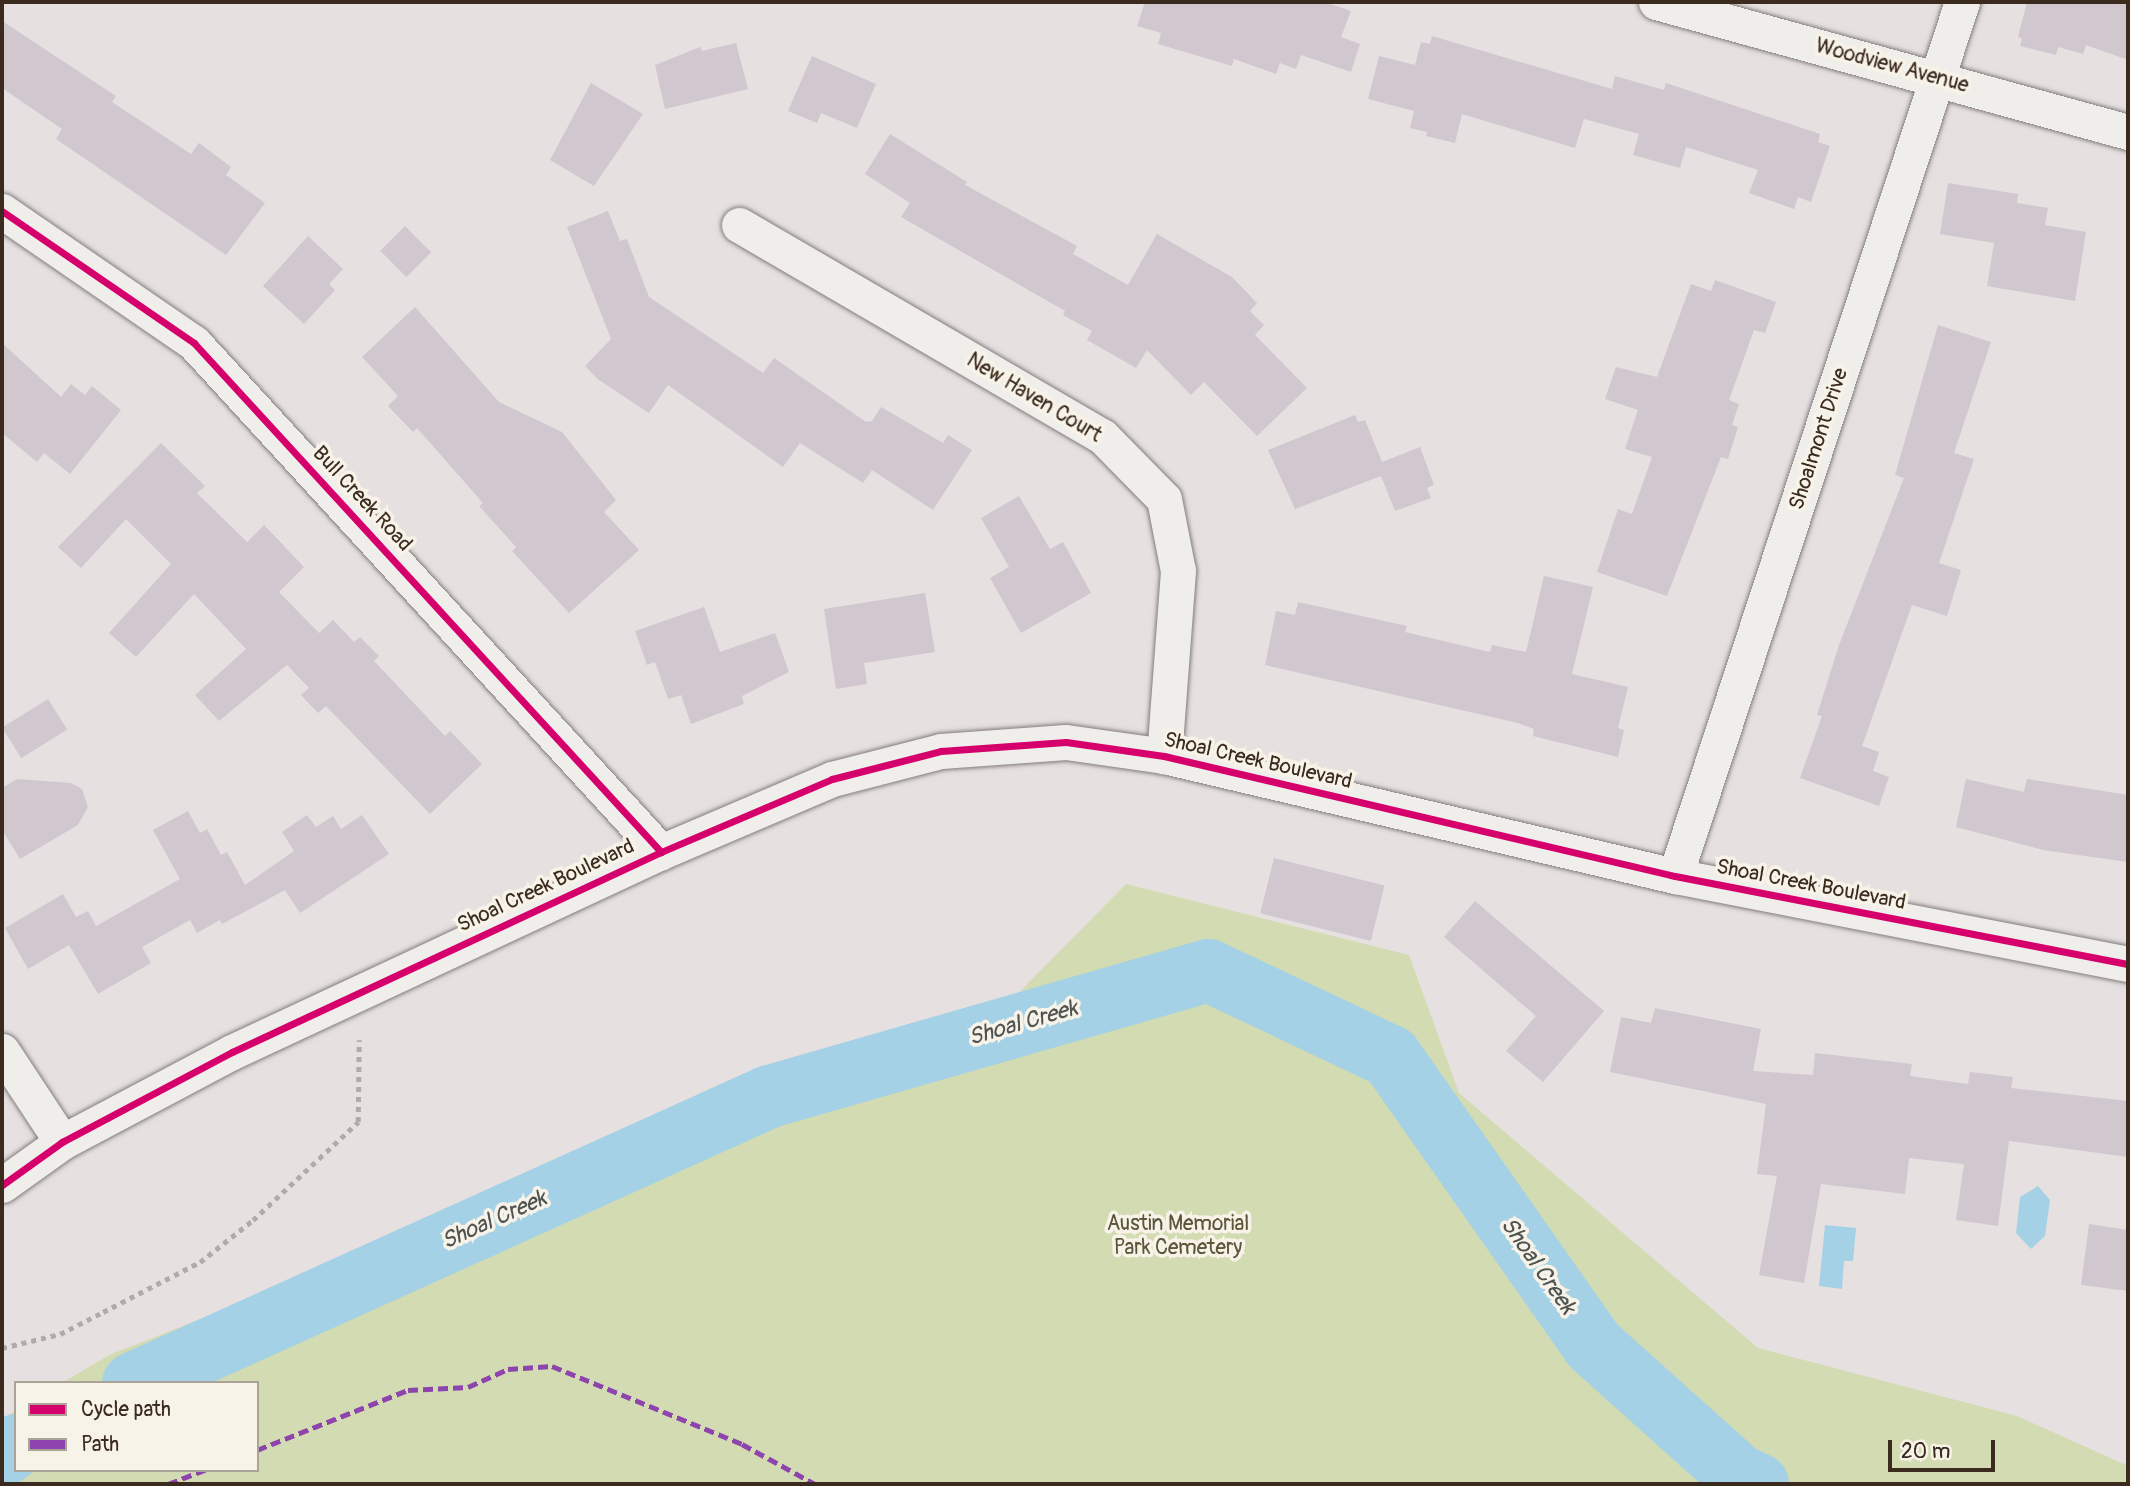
<!DOCTYPE html>
<style>
body{margin:0}
#map{position:relative;width:2130px;height:1486px;overflow:hidden;background:#e6e0e1;font-family:Pangolin,sans-serif}
div>[style]{position:absolute}
.green>*{inset:0;background:#d2dbb2}
.water>*{inset:0;background:#a4d1e6}
.river>*{height:63px;margin:-31.5px;padding:0 31.5px;transform-origin:31.5px;border-radius:31.5px;background:#a4d1e6}
.building>*{inset:0;background:#d1c7cf;transform-origin:0 0}
.path>*{height:4.5px;margin-top:-2.25px;transform-origin:0;background:repeating-linear-gradient(90deg,#afaba8 0 5px,transparent 0 10px)}
.roads{filter:drop-shadow(0 0 2px #837d7b) drop-shadow(0 0 2px #837d7b)}
.minor>*{height:35px;margin:-17.5px;padding:0 17.5px;transform-origin:17.5px;border-radius:17.5px;background:#f0eeeb}
.quiet>*{height:5px;margin-top:-2.5px;transform-origin:0;background:repeating-linear-gradient(90deg,#8e44ad 0 10px,transparent 0 15px)}
.cycleway>*{height:7px;margin:-3.5px;padding:0 3.5px;transform-origin:3.5px;border-radius:3.5px;background:#d6006c}
span{translate:-50% -50%;white-space:nowrap;text-align:center;line-height:1.15;-webkit-text-stroke:7px #f7f3e8;paint-order:stroke}
.street-label{font-size:21px;color:#3b2a1e}
.park-label{font-size:21px;color:#5c553a}
.water-label{font-size:23px;color:#4e5250;font-style:italic}
.frame{position:absolute;inset:0;border:4px solid #3b2a1e;pointer-events:none}
.legend{position:absolute;left:14px;top:1381px;width:245px;height:91px;box-sizing:border-box;background:#f7f3e8;border:2px solid #aca397;margin:0;padding:9px 12px;list-style:none;font-size:21px;color:#3b2a1e}
.legend li{display:flex;align-items:center;gap:14px;height:35px}
.legend b{width:35px;border:2px solid #aca397}
.scale{position:absolute;left:1888px;top:1440px;width:107px;height:32px;box-sizing:border-box;border:4px solid #3b2a1e;border-top:0;padding-left:9px;font-size:21px;line-height:24px;white-space:nowrap;color:#3b2a1e;-webkit-text-stroke:5px #f7f3e8;paint-order:stroke}
</style>
<div id="map">
<div class="green">
<div style="clip-path:polygon(1126px 884px,1409px 955px,1459px 1093px,1758px 1348px,2017px 1416px,2128px 1466px,2128px 1484px,2px 1484px,2px 1419px,16px 1410px,16px 1470px,257px 1470px,257px 1383px,62px 1383px,109px 1355px,769px 1096px,976px 1036px)"></div>
</div>
<div class="water">
<div style="clip-path:polygon(2038px 1186px,2050px 1200px,2045px 1236px,2031px 1249px,2016px 1233px,2020px 1197px)"></div>
<div style="clip-path:polygon(1825px 1225px,1856px 1228px,1853px 1261px,1844px 1261px,1842px 1289px,1819px 1286px)"></div>
</div>
<div class="river">
<div style="left:133px;top:1383px;width:698px;rotate:-24.29deg"></div>
<div style="left:769px;top:1096px;width:457px;rotate:-16deg"></div>
<div style="left:1208px;top:970px;width:201px;rotate:25.3deg"></div>
<div style="left:1390px;top:1056px;width:353px;rotate:54.9deg"></div>
<div style="left:1593px;top:1345px;width:195px;rotate:41.9deg"></div>
<div style="left:1738px;top:1475px;width:21px;rotate:25deg"></div>
<div style="left:2px;top:1455px;width:17px;rotate:-36deg"></div>
</div>
<div class="building">
<div style="clip-path:polygon(1145px 2px,1325px 2px,1351px 11px,1341px 37px,1360px 44px,1351px 72px,1301px 55px,1296px 69px,1280px 63px,1276px 74px,1234px 59px,1232px 66px,1158px 44px,1161px 33px,1137px 26px)"></div>
<div style="clip-path:polygon(2027px 2px,2128px 2px,2128px 60px,2086px 45px,2083px 54px,2058px 47px,2056px 55px,2020px 46px,2022px 38px,2018px 37px)"></div>
<div style="clip-path:polygon(2px 21px,116px 96px,112px 102px,191px 154px,199px 143px,231px 167px,226px 175px,265px 203px,226px 255px,56px 139px,62px 129px,2px 88px)"></div>
<div style="clip-path:polygon(1432px 36px,1612px 89px,1615px 76px,1664px 90px,1666px 83px,1820px 134px,1818px 142px,1830px 146px,1811px 202px,1798px 197px,1794px 209px,1749px 193px,1758px 170px,1686px 147px,1680px 168px,1633px 155px,1639px 134px,1584px 119px,1575px 148px,1462px 114px,1455px 143px,1426px 136px,1427px 132px,1410px 128px,1414px 111px,1368px 99px,1379px 56px,1415px 65px,1421px 42px,1430px 44px)"></div>
<div style="clip-path:polygon(736px 43px,748px 89px,665px 109px,655px 65px,700px 47px,702px 51px)"></div>
<div style="clip-path:polygon(812px 56px,876px 84px,857px 128px,821px 113px,817px 123px,788px 111px)"></div>
<div style="clip-path:polygon(591px 83px,643px 114px,594px 186px,550px 160px)"></div>
<div style="clip-path:polygon(890px 134px,967px 182px,965px 185px,1077px 246px,1073px 254px,1128px 285px,1157px 234px,1232px 277px,1257px 303px,1250px 311px,1264px 325px,1255px 335px,1307px 388px,1257px 436px,1204px 382px,1191px 395px,1147px 350px,1136px 368px,1087px 340px,1092px 331px,1063px 315px,1065px 311px,901px 217px,910px 203px,865px 174px)"></div>
<div style="clip-path:polygon(1948px 183px,2018px 194px,2017px 203px,2048px 208px,2045px 225px,2086px 232px,2075px 301px,1987px 286px,1994px 243px,1940px 234px)"></div>
<div style="clip-path:polygon(608px 211px,620px 241px,627px 239px,649px 297px,763px 373px,774px 358px,866px 422px,872px 421px,881px 407px,943px 443px,948px 435px,972px 450px,933px 510px,872px 470px,863px 483px,800px 443px,783px 467px,668px 385px,649px 413px,599px 380px,585px 366px,611px 339px,567px 227px)"></div>
<div style="left:405px;top:226px;width:37px;height:35px;rotate:45deg"></div>
<div style="clip-path:polygon(308px 236px,343px 269px,329px 284px,335px 290px,304px 324px,263px 286px)"></div>
<div style="clip-path:polygon(1715px 280px,1776px 302px,1765px 333px,1754px 330px,1729px 400px,1739px 404px,1732px 425px,1738px 427px,1728px 459px,1721px 457px,1667px 596px,1597px 572px,1618px 509px,1632px 514px,1652px 457px,1625px 449px,1638px 410px,1605px 399px,1616px 367px,1657px 377px,1691px 284px,1711px 291px)"></div>
<div style="clip-path:polygon(415px 307px,499px 402px,562px 432px,616px 500px,604px 512px,639px 550px,569px 613px,512px 551px,516px 547px,479px 506px,483px 503px,417px 428px,413px 432px,388px 406px,398px 396px,362px 357px)"></div>
<div style="clip-path:polygon(1938px 325px,1991px 342px,1954px 453px,1974px 459px,1939px 563px,1961px 570px,1947px 616px,1912px 605px,1862px 746px,1879px 752px,1873px 771px,1889px 777px,1879px 806px,1800px 778px,1822px 716px,1817px 715px,1839px 645px,1904px 478px,1895px 475px)"></div>
<div style="clip-path:polygon(2px 343px,61px 397px,71px 384px,85px 395px,92px 386px,121px 410px,70px 474px,44px 453px,37px 462px,2px 433px)"></div>
<div style="clip-path:polygon(1355px 415px,1358px 422px,1365px 420px,1382px 462px,1420px 447px,1434px 485px,1427px 488px,1431px 498px,1395px 511px,1381px 476px,1295px 509px,1268px 450px)"></div>
<div style="clip-path:polygon(161px 443px,205px 486px,197px 493px,247px 542px,264px 525px,304px 567px,279px 592px,319px 633px,333px 620px,354px 642px,360px 637px,379px 656px,374px 661px,445px 736px,450px 731px,482px 764px,430px 814px,326px 706px,318px 713px,301px 695px,309px 688px,287px 665px,219px 721px,195px 695px,246px 649px,194px 594px,136px 657px,109px 633px,171px 564px,126px 519px,81px 568px,58px 547px)"></div>
<div style="clip-path:polygon(1019px 496px,1050px 549px,1063px 542px,1091px 593px,1021px 633px,990px 578px,1009px 567px,981px 518px)"></div>
<div style="clip-path:polygon(1544px 576px,1593px 587px,1572px 674px,1628px 687px,1618px 728px,1624px 730px,1618px 757px,1533px 736px,1534px 729px,1518px 723px,1265px 665px,1276px 611px,1295px 615px,1298px 602px,1407px 626px,1405px 632px,1490px 652px,1492px 645px,1526px 652px)"></div>
<div style="clip-path:polygon(925px 593px,935px 652px,864px 663px,867px 684px,836px 689px,824px 609px)"></div>
<div style="clip-path:polygon(704px 607px,720px 652px,775px 633px,789px 672px,742px 696px,744px 704px,691px 724px,681px 695px,668px 699px,655px 662px,647px 665px,635px 631px)"></div>
<div style="left:48px;top:699px;width:36px;height:54px;rotate:58deg"></div>
<div style="clip-path:polygon(17px 779px,71px 783px,82px 789px,88px 807px,78px 825px,20px 859px,2px 830px,2px 788px)"></div>
<div style="clip-path:polygon(1966px 779px,2024px 792px,2027px 779px,2128px 795px,2128px 862px,2043px 850px,1956px 827px)"></div>
<div style="clip-path:polygon(188px 811px,200px 833px,207px 829px,221px 855px,227px 852px,245px 885px,294px 851px,282px 832px,307px 815px,316px 827px,333px 816px,341px 829px,362px 815px,389px 854px,300px 913px,285px 890px,222px 924px,220px 920px,197px 933px,190px 920px,142px 947px,151px 963px,98px 994px,69px 945px,28px 969px,5px 928px,63px 894px,76px 917px,88px 911px,96px 926px,180px 879px,153px 830px)"></div>
<div style="left:1274px;top:858px;width:114px;height:57px;rotate:14deg"></div>
<div style="clip-path:polygon(1475px 901px,1604px 1011px,1543px 1082px,1506px 1051px,1536px 1016px,1444px 937px)"></div>
<div style="clip-path:polygon(1655px 1008px,1761px 1029px,1753px 1071px,1813px 1075px,1815px 1053px,1912px 1064px,1910px 1076px,1968px 1084px,1970px 1072px,2013px 1077px,2011px 1088px,2128px 1101px,2128px 1157px,2009px 1141px,1998px 1226px,1956px 1220px,1964px 1164px,1909px 1158px,1905px 1194px,1821px 1184px,1804px 1283px,1759px 1275px,1777px 1176px,1757px 1174px,1766px 1104px,1610px 1072px,1621px 1017px,1651px 1023px)"></div>
<div style="clip-path:polygon(2089px 1224px,2128px 1230px,2128px 1291px,2081px 1285px)"></div>
</div>
<div class="path">
<div style="left:2px;top:1348px;width:60px;rotate:-13.6deg"></div>
<div style="left:60px;top:1334px;width:48px;rotate:-27.1deg"></div>
<div style="left:103px;top:1312px;width:109px;rotate:-27.3deg"></div>
<div style="left:200px;top:1262px;width:68px;rotate:-38.4deg"></div>
<div style="left:253px;top:1220px;width:144px;rotate:-43deg"></div>
<div style="left:358px;top:1122px;width:82px;rotate:-89.3deg"></div>
</div>
<div class="roads">
<div class="minor">
<div style="left:1656px;top:2px;width:490px;rotate:15.4deg"></div>
<div style="left:2px;top:211px;width:233px;rotate:34.5deg"></div>
<div style="left:194px;top:343px;width:691px;rotate:47.46deg"></div>
<div style="left:739px;top:225px;width:420px;rotate:30.2deg"></div>
<div style="left:1102px;top:436px;width:88px;rotate:45.5deg"></div>
<div style="left:1164px;top:499px;width:73px;rotate:79deg"></div>
<div style="left:1178px;top:571px;width:186px;rotate:94.3deg"></div>
<div style="left:1675px;top:876px;width:920px;rotate:-71.82deg"></div>
<div style="left:2px;top:1051px;width:109px;rotate:56.6deg"></div>
<div style="left:2px;top:1185px;width:74px;rotate:-35.6deg"></div>
<div style="left:62px;top:1142px;width:192px;rotate:-27.9deg"></div>
<div style="left:232px;top:1052px;width:473px;rotate:-25deg"></div>
<div style="left:661px;top:852px;width:186px;rotate:-23.1deg"></div>
<div style="left:832px;top:779px;width:113px;rotate:-14.4deg"></div>
<div style="left:941px;top:751px;width:125px;rotate:-4.1deg"></div>
<div style="left:1066px;top:742px;width:99px;rotate:8.1deg"></div>
<div style="left:1164px;top:756px;width:525px;rotate:13.22deg"></div>
<div style="left:1675px;top:876px;width:461px;rotate:11deg"></div>
</div>
</div>
<div class="quiet">
<div style="left:257px;top:1450px;width:162px;rotate:-21.7deg"></div>
<div style="left:408px;top:1390px;width:60px;rotate:-2.9deg"></div>
<div style="left:468px;top:1387px;width:44px;rotate:-24.2deg"></div>
<div style="left:508px;top:1369px;width:44px;rotate:-3.9deg"></div>
<div style="left:552px;top:1366px;width:205px;rotate:22.3deg"></div>
<div style="left:742px;top:1444px;width:83px;rotate:28.7deg"></div>
<div style="left:168px;top:1484px;width:40px;rotate:-21deg"></div>
</div>
<div class="cycleway">
<div style="left:2px;top:211px;width:233px;rotate:34.5deg"></div>
<div style="left:194px;top:343px;width:691px;rotate:47.46deg"></div>
<div style="left:2px;top:1185px;width:74px;rotate:-35.6deg"></div>
<div style="left:62px;top:1142px;width:192px;rotate:-27.9deg"></div>
<div style="left:232px;top:1052px;width:473px;rotate:-25deg"></div>
<div style="left:661px;top:852px;width:186px;rotate:-23.1deg"></div>
<div style="left:832px;top:779px;width:113px;rotate:-14.4deg"></div>
<div style="left:941px;top:751px;width:125px;rotate:-4.1deg"></div>
<div style="left:1066px;top:742px;width:99px;rotate:8.1deg"></div>
<div style="left:1164px;top:756px;width:525px;rotate:13.22deg"></div>
<div style="left:1675px;top:876px;width:461px;rotate:11deg"></div>
</div>
<div class="street-label">
<span style="left:1892px;top:66px;rotate:15deg">Woodview Avenue</span>
<span style="left:1034px;top:398px;rotate:31deg">New Haven Court</span>
<span style="left:1819px;top:439px;rotate:-72deg">Shoalmont Drive</span>
<span style="left:362px;top:499px;rotate:47deg">Bull Creek Road</span>
<span style="left:1258px;top:761px;rotate:13deg">Shoal Creek Boulevard</span>
<span style="left:1811px;top:885px;rotate:11deg">Shoal Creek Boulevard</span>
<span style="left:546px;top:886px;rotate:-25deg">Shoal Creek Boulevard</span>
</div>
<div class="park-label">
<span style="left:1178px;top:1236px">Austin Memorial<br>Park Cemetery</span>
</div>
<div class="water-label">
<span style="left:1023px;top:1023px;rotate:-16deg">Shoal Creek</span>
<span style="left:494px;top:1220px;rotate:-24deg">Shoal Creek</span>
<span style="left:1538px;top:1266px;rotate:55deg">Shoal Creek</span>
</div>
<div class="frame"></div>
<ul class="legend">
<li><b style="height:9px;background:#d6006c"></b>Cycle path</li>
<li><b style="height:9px;background:#8e44ad"></b>Path</li>
</ul>
<div class="scale">20 m</div>
</div>
